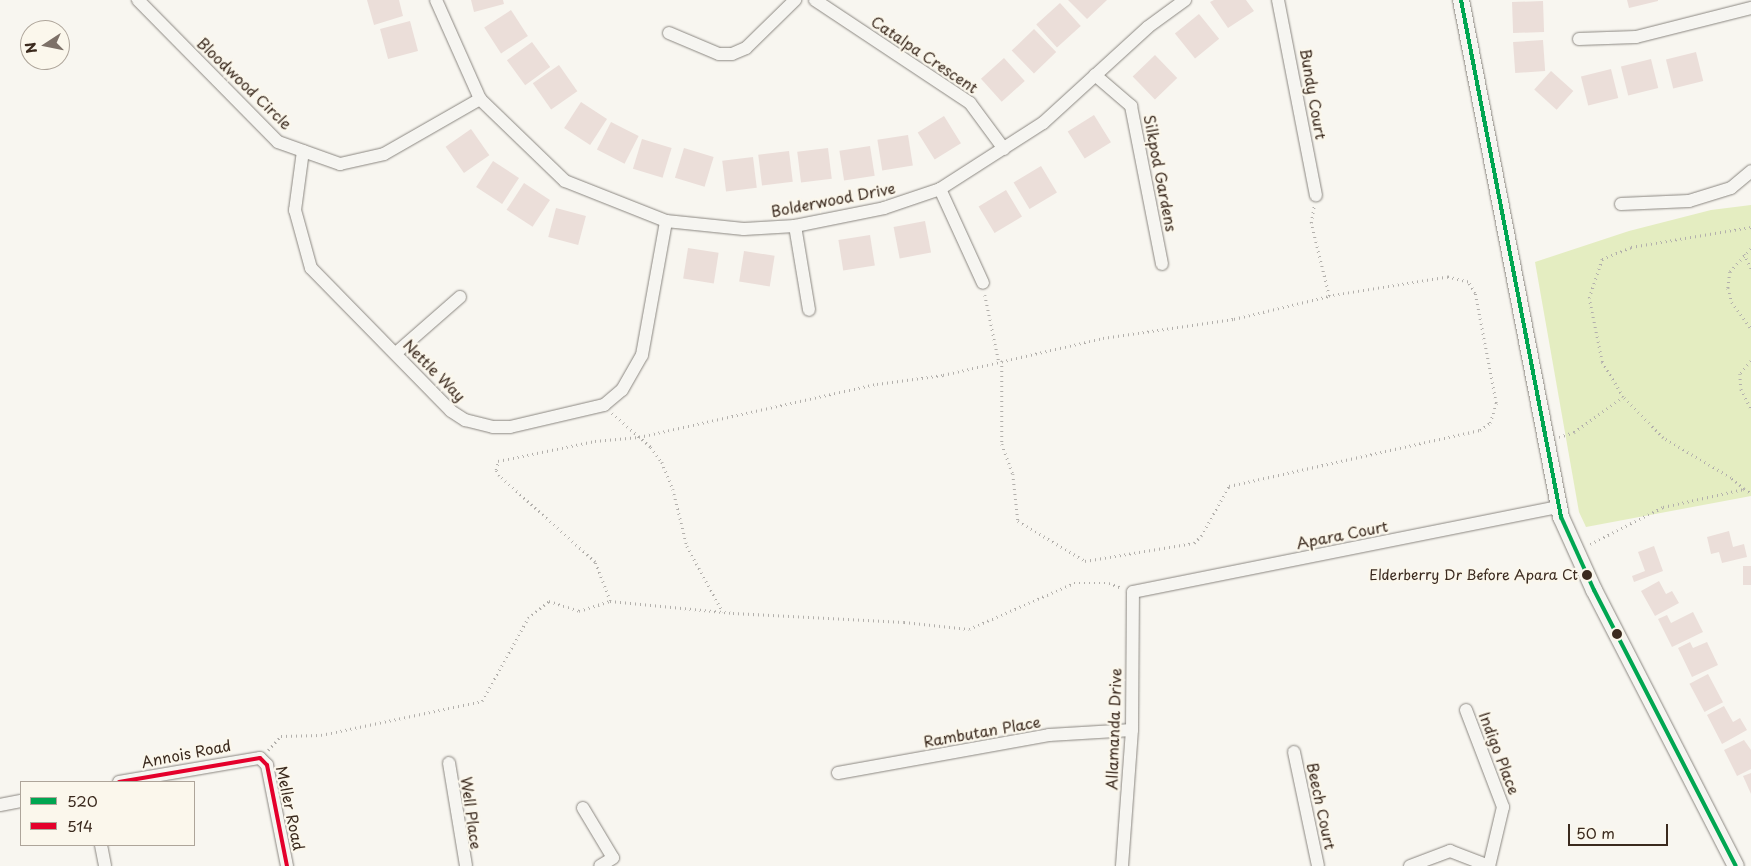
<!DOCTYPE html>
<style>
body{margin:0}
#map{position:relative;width:1751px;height:866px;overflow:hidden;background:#f8f6f0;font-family:"Playpen Sans",sans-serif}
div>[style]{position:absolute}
.green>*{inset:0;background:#e4edc1}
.building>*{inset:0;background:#ebded9;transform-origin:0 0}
.path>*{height:2.5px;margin-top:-1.25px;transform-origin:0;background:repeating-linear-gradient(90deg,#b3b0ac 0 1px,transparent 0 5px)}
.roads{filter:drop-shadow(0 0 1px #8b8781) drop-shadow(0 0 1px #8b8781)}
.minor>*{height:12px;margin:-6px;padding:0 6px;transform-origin:6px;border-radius:6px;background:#f6f5f1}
.tertiary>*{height:16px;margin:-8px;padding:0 8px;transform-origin:8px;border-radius:8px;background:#f6f5f1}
.bus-1>*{height:4px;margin:-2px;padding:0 2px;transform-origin:2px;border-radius:2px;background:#00a651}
.bus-2>*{height:4px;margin:-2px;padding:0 2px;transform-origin:2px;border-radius:2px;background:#e4002b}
.dots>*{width:14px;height:14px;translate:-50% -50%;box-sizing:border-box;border:2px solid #fbf7ec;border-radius:50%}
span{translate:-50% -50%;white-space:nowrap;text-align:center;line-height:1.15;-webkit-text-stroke:4.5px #fbf7ec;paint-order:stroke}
.bus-label{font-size:14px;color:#3b2a1e}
.right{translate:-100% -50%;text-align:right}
.street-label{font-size:15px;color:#3b2a1e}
.legend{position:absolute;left:20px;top:781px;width:175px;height:65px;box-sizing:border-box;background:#fbf7ec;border:1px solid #aea59a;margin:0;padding:6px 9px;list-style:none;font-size:15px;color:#3b2a1e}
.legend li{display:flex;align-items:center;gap:10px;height:25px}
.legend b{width:25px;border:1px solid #aea59a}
.north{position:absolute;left:20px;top:20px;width:50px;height:50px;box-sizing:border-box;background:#fbf7ec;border:1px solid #aea59a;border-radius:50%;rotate:259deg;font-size:14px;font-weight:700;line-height:20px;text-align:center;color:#3b2a1e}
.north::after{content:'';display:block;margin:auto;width:18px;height:22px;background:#7d7168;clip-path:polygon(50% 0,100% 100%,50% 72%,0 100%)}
.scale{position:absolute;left:1568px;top:824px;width:100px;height:22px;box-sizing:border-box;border:2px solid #3b2a1e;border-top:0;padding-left:6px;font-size:15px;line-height:18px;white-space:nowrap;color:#3b2a1e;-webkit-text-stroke:4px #fbf7ec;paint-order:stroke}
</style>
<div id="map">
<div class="green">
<div style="clip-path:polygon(1751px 205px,1751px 496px,1586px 527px,1579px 512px,1535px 262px,1629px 231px,1711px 210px)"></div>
</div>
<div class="building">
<div style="clip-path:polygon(367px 0,399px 0,403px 16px,374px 25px)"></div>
<div style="clip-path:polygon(471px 0,503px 0,504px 4px,474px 12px)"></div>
<div style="clip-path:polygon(1068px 0,1107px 0,1087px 19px)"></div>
<div style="clip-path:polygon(1214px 0,1246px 0,1254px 11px,1228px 28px,1210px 2px)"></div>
<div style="clip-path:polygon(1627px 0,1658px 0,1658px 1px,1629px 8px)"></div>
<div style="left:1543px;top:1px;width:31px;height:31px;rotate:88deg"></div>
<div style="left:1060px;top:3px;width:31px;height:32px;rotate:48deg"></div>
<div style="left:511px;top:10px;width:31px;height:32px;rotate:57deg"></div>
<div style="left:1199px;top:14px;width:32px;height:31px;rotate:51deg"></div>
<div style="left:410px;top:21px;width:31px;height:31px;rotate:75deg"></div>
<div style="left:1034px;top:29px;width:32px;height:31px;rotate:46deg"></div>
<div style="left:1543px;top:40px;width:31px;height:30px;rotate:86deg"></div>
<div style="left:532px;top:42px;width:31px;height:31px;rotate:54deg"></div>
<div style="left:1696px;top:52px;width:30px;height:31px;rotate:76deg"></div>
<div style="left:1155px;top:55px;width:32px;height:31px;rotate:46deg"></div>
<div style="left:1004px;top:58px;width:31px;height:31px;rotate:48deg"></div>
<div style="left:1651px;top:59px;width:30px;height:31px;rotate:76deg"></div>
<div style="left:559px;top:65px;width:32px;height:32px;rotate:55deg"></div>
<div style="left:1611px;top:69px;width:30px;height:31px;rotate:76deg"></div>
<div style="left:1551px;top:71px;width:30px;height:25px;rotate:42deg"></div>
<div style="left:581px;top:102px;width:31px;height:31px;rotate:33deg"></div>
<div style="left:1094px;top:115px;width:32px;height:31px;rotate:58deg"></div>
<div style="left:944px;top:116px;width:32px;height:31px;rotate:58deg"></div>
<div style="left:611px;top:122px;width:31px;height:31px;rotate:27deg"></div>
<div style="left:471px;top:129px;width:32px;height:31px;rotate:55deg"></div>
<div style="left:908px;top:135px;width:31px;height:31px;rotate:81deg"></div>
<div style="left:642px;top:139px;width:31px;height:31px;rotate:17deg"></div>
<div style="left:870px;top:146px;width:30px;height:31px;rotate:81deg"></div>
<div style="left:684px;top:148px;width:31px;height:31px;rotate:17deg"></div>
<div style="left:828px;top:148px;width:31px;height:31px;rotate:83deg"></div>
<div style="left:789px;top:151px;width:31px;height:31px;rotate:83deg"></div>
<div style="left:753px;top:157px;width:31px;height:31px;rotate:83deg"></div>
<div style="left:493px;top:161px;width:31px;height:31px;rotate:33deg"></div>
<div style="left:1041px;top:166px;width:31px;height:32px;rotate:59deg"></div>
<div style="left:524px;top:183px;width:31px;height:32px;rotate:33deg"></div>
<div style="left:1006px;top:190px;width:31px;height:32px;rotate:59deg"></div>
<div style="left:556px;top:208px;width:31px;height:30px;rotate:15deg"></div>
<div style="left:925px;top:221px;width:32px;height:32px;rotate:79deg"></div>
<div style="left:870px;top:235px;width:31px;height:32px;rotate:81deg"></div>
<div style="left:688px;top:248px;width:31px;height:31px;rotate:9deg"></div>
<div style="left:744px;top:251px;width:31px;height:31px;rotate:9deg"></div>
<div style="clip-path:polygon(1729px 531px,1733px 547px,1744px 544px,1747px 557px,1722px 563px,1719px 552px,1711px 554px,1707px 537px)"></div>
<div style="clip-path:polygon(1654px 546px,1663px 571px,1634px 582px,1632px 576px,1645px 571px,1638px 552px)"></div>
<div style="left:1743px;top:566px;width:8px;height:19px"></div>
<div style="clip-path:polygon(1659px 581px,1666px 594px,1672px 591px,1679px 603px,1655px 616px,1641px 591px)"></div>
<div style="clip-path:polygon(1693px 612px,1703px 632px,1672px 647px,1658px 619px,1667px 615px,1671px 623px)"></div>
<div style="clip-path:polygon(1690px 642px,1693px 648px,1707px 642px,1718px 665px,1692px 677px,1678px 648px)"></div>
<div style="left:1708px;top:674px;width:32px;height:21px;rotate:62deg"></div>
<div style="clip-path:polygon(1724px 706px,1733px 722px,1740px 718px,1747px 730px,1722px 744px,1707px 715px)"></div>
<div style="clip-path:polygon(1744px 740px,1751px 750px,1751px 769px,1737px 776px,1724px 750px)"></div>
<div style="clip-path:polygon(1751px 773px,1751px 794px,1743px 776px)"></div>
</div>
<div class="path">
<div style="left:1751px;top:249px;width:31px;rotate:132deg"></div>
<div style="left:1730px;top:272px;width:16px;rotate:97deg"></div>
<div style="left:1728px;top:288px;width:15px;rotate:74deg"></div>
<div style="left:1732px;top:302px;width:32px;rotate:54deg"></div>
<div style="left:1744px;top:254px;width:16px;rotate:63deg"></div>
<div style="left:985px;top:295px;width:68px;rotate:78.2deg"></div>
<div style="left:1002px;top:361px;width:83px;rotate:90deg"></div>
<div style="left:1002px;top:444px;width:32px;rotate:70deg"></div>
<div style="left:1013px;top:474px;width:47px;rotate:83.9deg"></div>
<div style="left:1018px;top:521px;width:78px;rotate:30.8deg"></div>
<div style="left:1085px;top:561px;width:110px;rotate:-9.4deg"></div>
<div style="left:1194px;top:543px;width:10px;rotate:-45deg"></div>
<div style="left:1201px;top:536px;width:57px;rotate:-60.8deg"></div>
<div style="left:1229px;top:486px;width:257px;rotate:-12.6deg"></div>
<div style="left:1480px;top:430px;width:12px;rotate:-35deg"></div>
<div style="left:1490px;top:423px;width:21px;rotate:-73deg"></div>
<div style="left:1496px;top:403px;width:112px;rotate:-100.8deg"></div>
<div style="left:1475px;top:293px;width:13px;rotate:-122deg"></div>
<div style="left:1468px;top:282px;width:21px;rotate:-166deg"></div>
<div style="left:1448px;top:277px;width:121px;rotate:170.9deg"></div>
<div style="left:1751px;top:361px;width:17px;rotate:130deg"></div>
<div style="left:1740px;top:374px;width:15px;rotate:86deg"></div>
<div style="left:1741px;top:389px;width:22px;rotate:63deg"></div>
<div style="left:612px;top:413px;width:52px;rotate:41.1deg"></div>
<div style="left:651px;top:447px;width:19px;rotate:54deg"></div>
<div style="left:662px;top:462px;width:29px;rotate:68deg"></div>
<div style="left:673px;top:489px;width:59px;rotate:76.2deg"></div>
<div style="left:687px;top:546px;width:75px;rotate:61.4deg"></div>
<div style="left:1559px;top:437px;width:16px;rotate:-18deg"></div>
<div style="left:1574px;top:432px;width:60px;rotate:-35.5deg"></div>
<div style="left:1744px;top:489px;width:17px;rotate:-140deg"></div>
<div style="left:1731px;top:478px;width:79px;rotate:-149.5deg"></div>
<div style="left:1663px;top:438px;width:57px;rotate:-134.3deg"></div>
<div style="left:1623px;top:397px;width:41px;rotate:-121deg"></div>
<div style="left:1602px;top:362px;width:65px;rotate:-101.5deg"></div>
<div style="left:1589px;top:298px;width:41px;rotate:-71.6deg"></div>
<div style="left:1602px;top:259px;width:31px;rotate:-22deg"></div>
<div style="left:1631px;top:247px;width:122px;rotate:-9.5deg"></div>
<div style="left:1590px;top:544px;width:82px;rotate:-26.9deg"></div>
<div style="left:1663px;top:507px;width:83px;rotate:-12.5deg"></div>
<div style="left:1744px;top:489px;width:8px;rotate:30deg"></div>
<div style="left:610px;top:601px;width:42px;rotate:-111deg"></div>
<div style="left:595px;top:562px;width:129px;rotate:-138.1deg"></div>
<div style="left:499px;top:476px;width:7px;rotate:-117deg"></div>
<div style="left:496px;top:470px;width:9px;rotate:-77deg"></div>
<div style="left:498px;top:461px;width:99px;rotate:-11.7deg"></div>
<div style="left:595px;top:441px;width:44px;rotate:-5.2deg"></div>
<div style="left:639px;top:437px;width:244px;rotate:-12.6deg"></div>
<div style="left:877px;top:384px;width:67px;rotate:-7.8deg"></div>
<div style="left:943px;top:375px;width:164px;rotate:-13deg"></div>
<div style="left:1103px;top:338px;width:132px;rotate:-8.3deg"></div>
<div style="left:1234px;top:319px;width:98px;rotate:-13.6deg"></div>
<div style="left:1329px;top:296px;width:75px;rotate:-103.9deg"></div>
<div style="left:1311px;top:223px;width:17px;rotate:-80deg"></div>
<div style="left:268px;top:750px;width:19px;rotate:-47deg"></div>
<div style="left:281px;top:736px;width:40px;rotate:-1.4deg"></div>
<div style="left:321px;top:735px;width:165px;rotate:-11.9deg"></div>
<div style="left:482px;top:701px;width:95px;rotate:-61deg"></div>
<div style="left:528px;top:618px;width:27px;rotate:-39deg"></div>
<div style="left:549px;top:601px;width:32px;rotate:18deg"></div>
<div style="left:579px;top:611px;width:33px;rotate:-18deg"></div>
<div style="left:610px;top:601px;width:124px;rotate:5.6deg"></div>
<div style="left:733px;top:613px;width:171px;rotate:3deg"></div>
<div style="left:904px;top:622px;width:65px;rotate:6.1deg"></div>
<div style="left:969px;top:629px;width:115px;rotate:-23.7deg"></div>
<div style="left:1074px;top:583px;width:35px"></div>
<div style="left:1109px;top:583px;width:14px;rotate:21deg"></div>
</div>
<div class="roads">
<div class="minor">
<div style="left:138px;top:0;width:199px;rotate:45.4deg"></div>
<div style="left:278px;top:142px;width:66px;rotate:19.5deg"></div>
<div style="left:340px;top:164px;width:45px;rotate:-12.8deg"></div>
<div style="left:384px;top:154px;width:111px;rotate:-29.8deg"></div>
<div style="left:436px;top:0;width:108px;rotate:66deg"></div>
<div style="left:480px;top:99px;width:118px;rotate:44deg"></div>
<div style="left:565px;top:181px;width:109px;rotate:21.6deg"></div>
<div style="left:666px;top:221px;width:78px;rotate:5.9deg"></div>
<div style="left:744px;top:229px;width:51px;rotate:-3.4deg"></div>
<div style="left:795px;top:226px;width:91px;rotate:-11.4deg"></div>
<div style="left:884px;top:208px;width:59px;rotate:-18.7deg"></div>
<div style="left:940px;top:189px;width:122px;rotate:-32.7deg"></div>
<div style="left:1043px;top:123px;width:142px;rotate:-42.4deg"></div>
<div style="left:1148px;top:27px;width:46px;rotate:-36.1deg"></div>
<div style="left:815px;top:0;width:186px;rotate:33.6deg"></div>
<div style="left:970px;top:103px;width:57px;rotate:53.5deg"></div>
<div style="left:1278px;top:0;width:199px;rotate:79deg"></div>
<div style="left:669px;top:33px;width:54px;rotate:22.8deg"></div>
<div style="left:719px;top:54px;width:13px"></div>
<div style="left:732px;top:54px;width:15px;rotate:-23deg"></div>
<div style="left:746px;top:48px;width:69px;rotate:-44.4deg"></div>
<div style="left:1579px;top:39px;width:57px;rotate:-2deg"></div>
<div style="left:1636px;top:37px;width:119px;rotate:-14.2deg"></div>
<div style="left:1095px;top:75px;width:48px;rotate:40.7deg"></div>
<div style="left:1131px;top:106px;width:161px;rotate:78.9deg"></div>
<div style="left:303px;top:151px;width:60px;rotate:97.7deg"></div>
<div style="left:295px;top:210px;width:60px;rotate:74.6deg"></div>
<div style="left:311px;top:268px;width:200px;rotate:45.6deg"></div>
<div style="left:451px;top:411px;width:17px;rotate:33deg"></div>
<div style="left:465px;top:420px;width:29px;rotate:14deg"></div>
<div style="left:493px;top:427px;width:17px"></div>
<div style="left:510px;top:427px;width:97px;rotate:-13.2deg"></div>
<div style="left:604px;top:405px;width:23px;rotate:-40deg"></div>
<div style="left:622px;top:390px;width:40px;rotate:-60.3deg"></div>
<div style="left:642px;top:355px;width:136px;rotate:-79.8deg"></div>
<div style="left:940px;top:189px;width:103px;rotate:65.4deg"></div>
<div style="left:1621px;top:204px;width:68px;rotate:-2.5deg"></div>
<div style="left:1689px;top:201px;width:44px;rotate:-17.2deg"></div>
<div style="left:1731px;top:188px;width:26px;rotate:-40deg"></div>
<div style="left:795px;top:226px;width:85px;rotate:80.5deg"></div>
<div style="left:396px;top:353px;width:85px;rotate:-41.2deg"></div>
<div style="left:1466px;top:710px;width:104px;rotate:69.1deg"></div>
<div style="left:1503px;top:807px;width:61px;rotate:103.3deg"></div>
<div style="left:1294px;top:752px;width:116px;rotate:78.1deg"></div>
<div style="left:449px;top:763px;width:104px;rotate:80.6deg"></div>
<div style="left:838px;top:773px;width:214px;rotate:-10.2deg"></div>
<div style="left:1049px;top:735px;width:83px;rotate:-3.4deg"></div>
<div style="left:119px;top:782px;width:143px;rotate:-9.7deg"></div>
<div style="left:260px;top:758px;width:10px;rotate:45deg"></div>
<div style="left:267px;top:765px;width:103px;rotate:78.8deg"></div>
<div style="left:0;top:805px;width:21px;rotate:-11deg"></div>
<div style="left:583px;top:808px;width:58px;rotate:59deg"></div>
<div style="left:613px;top:858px;width:15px;rotate:148deg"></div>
<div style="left:101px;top:845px;width:21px;rotate:79deg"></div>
<div style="left:1122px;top:866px;width:136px;rotate:-85.8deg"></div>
<div style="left:1132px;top:730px;width:138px;rotate:-89.6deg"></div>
<div style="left:1133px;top:592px;width:433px;rotate:-11.3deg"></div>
<div style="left:1410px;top:866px;width:43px;rotate:-20.6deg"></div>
<div style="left:1450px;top:851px;width:42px;rotate:21deg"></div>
</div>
<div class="tertiary">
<div style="left:1461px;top:0;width:527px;rotate:79.05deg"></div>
<div style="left:1561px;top:517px;width:80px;rotate:65.7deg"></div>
<div style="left:1594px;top:590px;width:310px;rotate:62.8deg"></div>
</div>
</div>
<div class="bus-1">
<div style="left:1461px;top:0;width:527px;rotate:79.05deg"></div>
<div style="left:1561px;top:517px;width:80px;rotate:65.7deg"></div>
<div style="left:1594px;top:590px;width:310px;rotate:62.8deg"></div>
</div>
<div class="bus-2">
<div style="left:260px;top:758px;width:10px;rotate:45deg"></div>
<div style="left:267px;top:765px;width:103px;rotate:78.8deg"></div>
<div style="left:119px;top:782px;width:143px;rotate:-9.7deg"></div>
</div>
<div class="dots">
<div style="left:1587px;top:575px;background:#3b2a1e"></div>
<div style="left:1617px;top:634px;background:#3b2a1e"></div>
</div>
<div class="bus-label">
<span class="right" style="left:1578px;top:575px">Elderberry Dr Before Apara Ct</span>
</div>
<div class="street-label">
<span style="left:925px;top:54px;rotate:34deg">Catalpa Crescent</span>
<span style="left:245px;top:83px;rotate:44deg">Bloodwood Circle</span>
<span style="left:1314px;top:94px;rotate:80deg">Bundy Court</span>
<span style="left:1161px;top:173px;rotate:79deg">Silkpod Gardens</span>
<span style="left:833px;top:199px;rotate:-11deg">Bolderwood Drive</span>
<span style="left:435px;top:370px;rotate:45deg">Nettle Way</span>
<span style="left:1342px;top:534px;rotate:-11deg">Apara Court</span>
<span style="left:1113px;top:729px;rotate:-88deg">Allamanda Drive</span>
<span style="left:982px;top:731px;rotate:-10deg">Rambutan Place</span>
<span style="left:186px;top:753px;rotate:-11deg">Annois Road</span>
<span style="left:1500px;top:753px;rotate:69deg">Indigo Place</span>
<span style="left:1322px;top:806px;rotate:78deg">Beech Court</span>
<span style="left:291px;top:808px;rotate:78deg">Meller Road</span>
<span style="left:472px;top:813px;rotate:82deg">Well Place</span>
</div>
<ul class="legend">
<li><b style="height:6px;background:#00a651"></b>520</li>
<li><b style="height:6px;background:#e4002b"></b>514</li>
</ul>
<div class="north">N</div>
<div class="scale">50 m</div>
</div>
